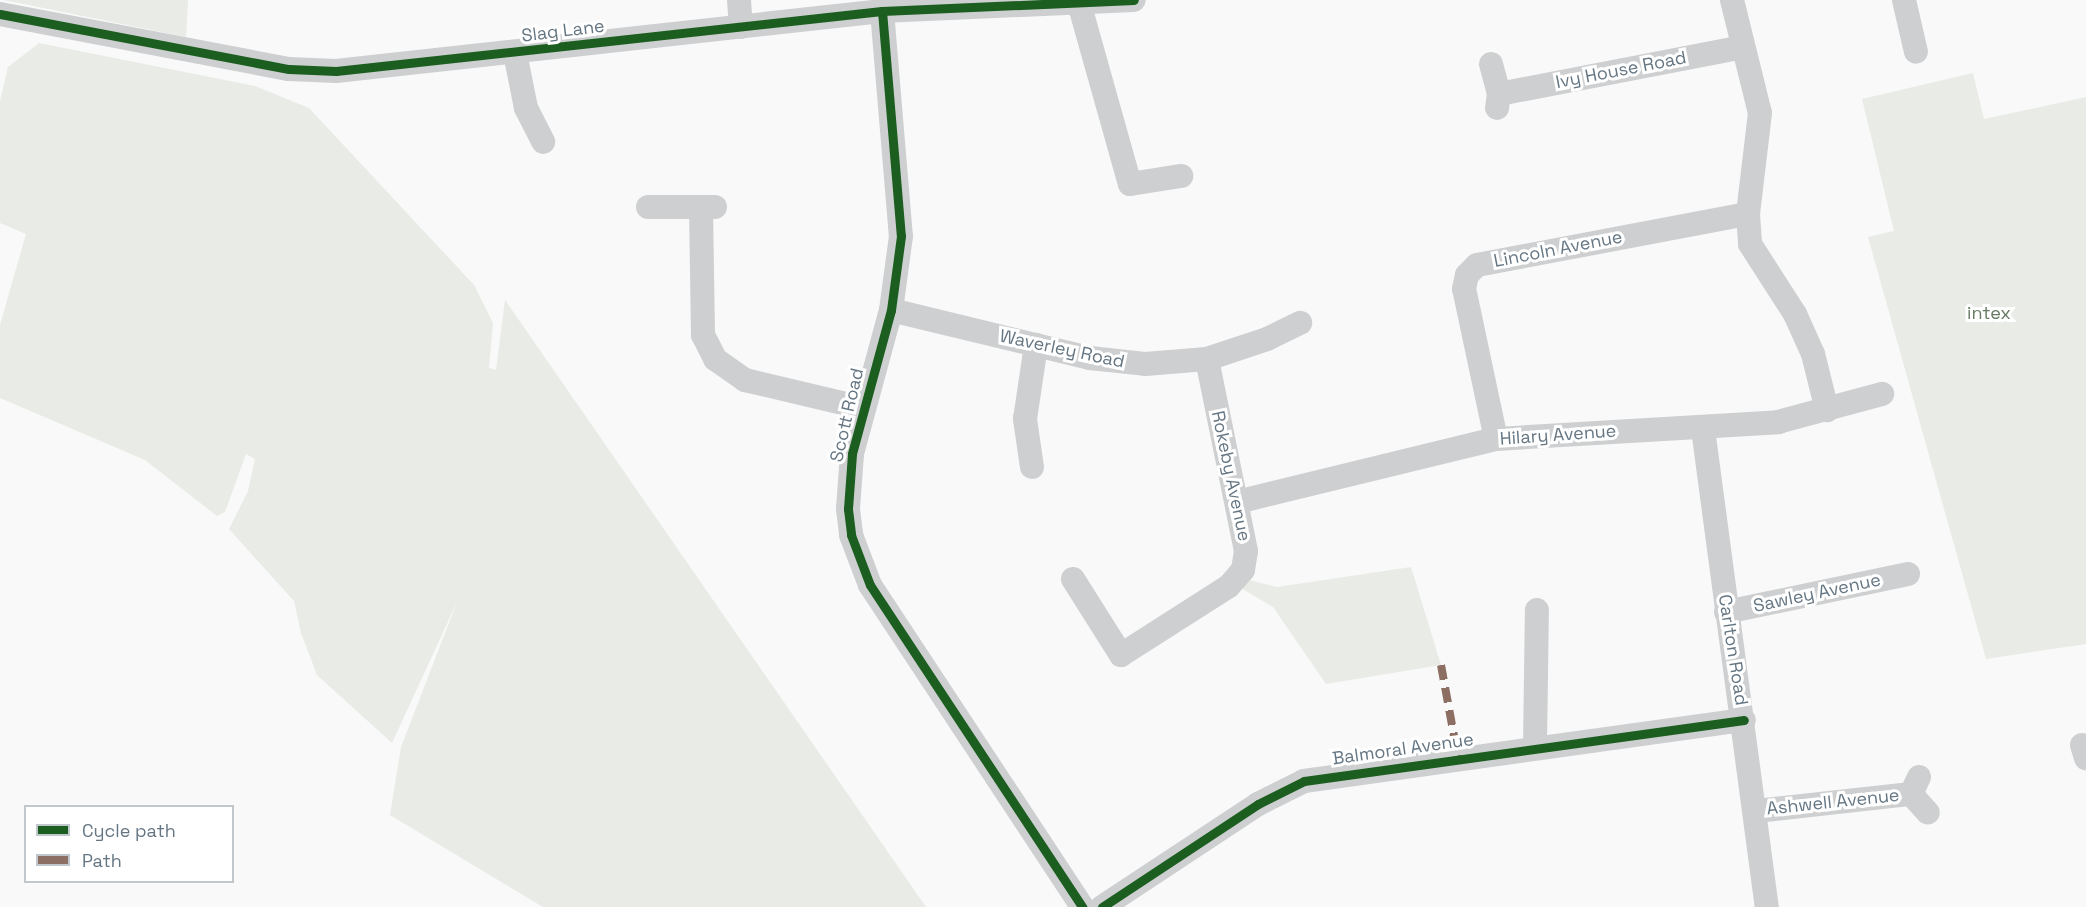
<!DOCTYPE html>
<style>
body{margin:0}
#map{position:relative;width:2086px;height:907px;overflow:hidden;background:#f9f9f9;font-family:"Space Grotesk",sans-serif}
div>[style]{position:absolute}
.green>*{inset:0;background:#e8ebe6}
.minor>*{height:24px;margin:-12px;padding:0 12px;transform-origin:12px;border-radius:12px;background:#cecfd0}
.quiet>*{height:8px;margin-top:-4px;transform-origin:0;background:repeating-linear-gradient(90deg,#8d6e63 0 15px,transparent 0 23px)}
.cycleway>*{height:9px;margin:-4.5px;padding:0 4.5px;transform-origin:4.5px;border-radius:4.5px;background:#1b5e20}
span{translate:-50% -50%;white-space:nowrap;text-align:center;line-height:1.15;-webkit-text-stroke:6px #fff;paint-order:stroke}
.street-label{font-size:18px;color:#657683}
.park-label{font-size:18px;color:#687a64}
.legend{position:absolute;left:24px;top:805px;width:210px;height:78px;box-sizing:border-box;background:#fff;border:2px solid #c1c8cd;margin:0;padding:8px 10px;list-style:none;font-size:18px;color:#657683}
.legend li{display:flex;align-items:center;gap:12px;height:30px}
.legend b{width:30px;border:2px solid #c1c8cd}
</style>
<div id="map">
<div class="green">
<div style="clip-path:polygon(4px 0,188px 0,186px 37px)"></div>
<div style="clip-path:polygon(39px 43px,255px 86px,309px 108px,474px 285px,493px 323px,489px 368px,496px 370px,505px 300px,926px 907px,543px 907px,390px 815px,401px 747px,457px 602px,392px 743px,317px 675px,301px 633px,294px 601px,229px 529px,248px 491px,255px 459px,246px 454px,225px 512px,217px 516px,145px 460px,0 398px,0 325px,26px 234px,0 223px,0 101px,8px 67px)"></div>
<div style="clip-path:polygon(1973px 73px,1984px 119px,2086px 97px,2086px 644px,1986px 659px,1868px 237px,1894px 231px,1862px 99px)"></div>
<div style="clip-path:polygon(1411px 567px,1441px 665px,1326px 684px,1273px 607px,1241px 588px,1249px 580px,1277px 587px)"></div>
</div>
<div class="minor">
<div style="left:739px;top:0;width:27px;rotate:86deg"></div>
<div style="left:1732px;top:0;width:116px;rotate:76.1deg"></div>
<div style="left:1760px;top:113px;width:102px;rotate:96.8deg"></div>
<div style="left:1748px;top:214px;width:30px;rotate:86deg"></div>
<div style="left:1750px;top:244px;width:83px;rotate:57.3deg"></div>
<div style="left:1795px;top:314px;width:44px;rotate:65.8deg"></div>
<div style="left:1813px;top:354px;width:58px;rotate:76deg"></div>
<div style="left:1904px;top:0;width:53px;rotate:77deg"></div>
<div style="left:1079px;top:3px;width:188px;rotate:74.3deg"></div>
<div style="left:1130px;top:184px;width:52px;rotate:-8.9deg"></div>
<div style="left:882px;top:11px;width:226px;rotate:85.2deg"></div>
<div style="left:901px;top:236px;width:75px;rotate:97.7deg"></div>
<div style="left:891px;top:310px;width:149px;rotate:105.2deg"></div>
<div style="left:852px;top:454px;width:55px;rotate:94.2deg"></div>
<div style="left:848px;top:509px;width:26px;rotate:83deg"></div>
<div style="left:851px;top:535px;width:53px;rotate:69.2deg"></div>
<div style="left:870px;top:585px;width:386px;rotate:56.6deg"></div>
<div style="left:0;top:14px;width:294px;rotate:10.8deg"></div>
<div style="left:289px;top:69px;width:47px;rotate:2.4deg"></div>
<div style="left:336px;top:71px;width:549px;rotate:-6.27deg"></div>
<div style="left:882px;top:11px;width:252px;rotate:-2.5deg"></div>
<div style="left:515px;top:53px;width:56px;rotate:78.7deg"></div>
<div style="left:526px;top:108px;width:38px;rotate:63deg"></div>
<div style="left:1491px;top:64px;width:31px;rotate:75deg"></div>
<div style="left:1499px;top:94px;width:14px;rotate:98deg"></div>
<div style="left:1499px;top:94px;width:248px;rotate:-10.9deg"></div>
<div style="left:648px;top:207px;width:67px"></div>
<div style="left:701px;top:207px;width:128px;rotate:89.1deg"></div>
<div style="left:703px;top:335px;width:27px;rotate:63deg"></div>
<div style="left:715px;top:359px;width:37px;rotate:35deg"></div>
<div style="left:745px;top:380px;width:121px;rotate:13.3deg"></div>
<div style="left:891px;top:310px;width:205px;rotate:13.6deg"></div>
<div style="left:1090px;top:358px;width:55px;rotate:6.2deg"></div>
<div style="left:1145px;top:364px;width:62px;rotate:-4.6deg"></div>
<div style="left:1207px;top:359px;width:63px;rotate:-18.4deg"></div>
<div style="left:1267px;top:339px;width:37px;rotate:-26deg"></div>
<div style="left:1703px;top:429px;width:482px;rotate:82.4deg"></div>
<div style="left:1496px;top:439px;width:153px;rotate:-102deg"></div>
<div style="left:1464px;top:289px;width:14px;rotate:-78deg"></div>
<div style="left:1467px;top:275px;width:14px;rotate:-45deg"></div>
<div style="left:1477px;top:265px;width:276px;rotate:-10.7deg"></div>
<div style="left:1032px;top:467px;width:49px;rotate:-98.3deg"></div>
<div style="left:1025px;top:419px;width:75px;rotate:-81.5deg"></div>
<div style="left:1237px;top:502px;width:267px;rotate:-13.7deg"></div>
<div style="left:1496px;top:439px;width:283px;rotate:-3.4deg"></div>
<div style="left:1778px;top:422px;width:108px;rotate:-15.1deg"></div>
<div style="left:1073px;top:579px;width:90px;rotate:57.7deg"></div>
<div style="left:1121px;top:655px;width:128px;rotate:-32.6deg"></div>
<div style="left:1229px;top:586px;width:21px;rotate:-49deg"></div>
<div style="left:1243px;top:570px;width:19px;rotate:-81deg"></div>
<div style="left:1246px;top:551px;width:196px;rotate:-101.5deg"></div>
<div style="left:1726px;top:612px;width:186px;rotate:-11.8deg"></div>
<div style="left:2082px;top:745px;width:14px;rotate:73deg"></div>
<div style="left:1535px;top:746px;width:136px;rotate:-89.2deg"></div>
<div style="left:1919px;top:777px;width:19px;rotate:115deg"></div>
<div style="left:1911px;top:794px;width:25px;rotate:48deg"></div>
<div style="left:1756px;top:811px;width:156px;rotate:-6.3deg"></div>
<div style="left:1102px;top:907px;width:187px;rotate:-33.4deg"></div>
<div style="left:1258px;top:804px;width:51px;rotate:-26.6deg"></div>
<div style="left:1304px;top:781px;width:444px;rotate:-7.9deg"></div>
</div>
<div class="quiet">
<div style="left:1441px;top:665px;width:95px;rotate:79.6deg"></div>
</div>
<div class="cycleway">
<div style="left:882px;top:11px;width:226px;rotate:85.2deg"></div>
<div style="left:901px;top:236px;width:75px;rotate:97.7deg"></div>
<div style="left:891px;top:310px;width:149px;rotate:105.2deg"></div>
<div style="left:852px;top:454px;width:55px;rotate:94.2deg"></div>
<div style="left:848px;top:509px;width:26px;rotate:83deg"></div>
<div style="left:851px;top:535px;width:53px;rotate:69.2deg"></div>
<div style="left:870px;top:585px;width:386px;rotate:56.6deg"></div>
<div style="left:0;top:14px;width:294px;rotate:10.8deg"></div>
<div style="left:289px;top:69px;width:47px;rotate:2.4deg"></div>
<div style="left:336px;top:71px;width:549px;rotate:-6.27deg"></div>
<div style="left:882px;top:11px;width:252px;rotate:-2.5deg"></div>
<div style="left:1102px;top:907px;width:187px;rotate:-33.4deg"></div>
<div style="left:1258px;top:804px;width:51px;rotate:-26.6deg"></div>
<div style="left:1304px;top:781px;width:444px;rotate:-7.9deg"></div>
</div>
<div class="street-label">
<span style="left:563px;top:31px;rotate:-7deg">Slag Lane</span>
<span style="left:1621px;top:70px;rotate:-11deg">Ivy House Road</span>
<span style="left:1558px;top:249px;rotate:-11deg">Lincoln Avenue</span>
<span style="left:1062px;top:349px;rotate:12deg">Waverley Road</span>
<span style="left:847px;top:415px;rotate:-77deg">Scott Road</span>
<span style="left:1558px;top:435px;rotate:-4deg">Hilary Avenue</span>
<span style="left:1231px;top:476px;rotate:78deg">Rokeby Avenue</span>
<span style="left:1817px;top:593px;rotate:-12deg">Sawley Avenue</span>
<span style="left:1733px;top:650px;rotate:81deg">Carlton Road</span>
<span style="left:1403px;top:749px;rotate:-8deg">Balmoral Avenue</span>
<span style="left:1833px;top:802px;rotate:-6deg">Ashwell Avenue</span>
</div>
<div class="park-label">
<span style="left:1989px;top:313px">intex</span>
</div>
<ul class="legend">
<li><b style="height:8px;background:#1b5e20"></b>Cycle path</li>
<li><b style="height:8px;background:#8d6e63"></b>Path</li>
</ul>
</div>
